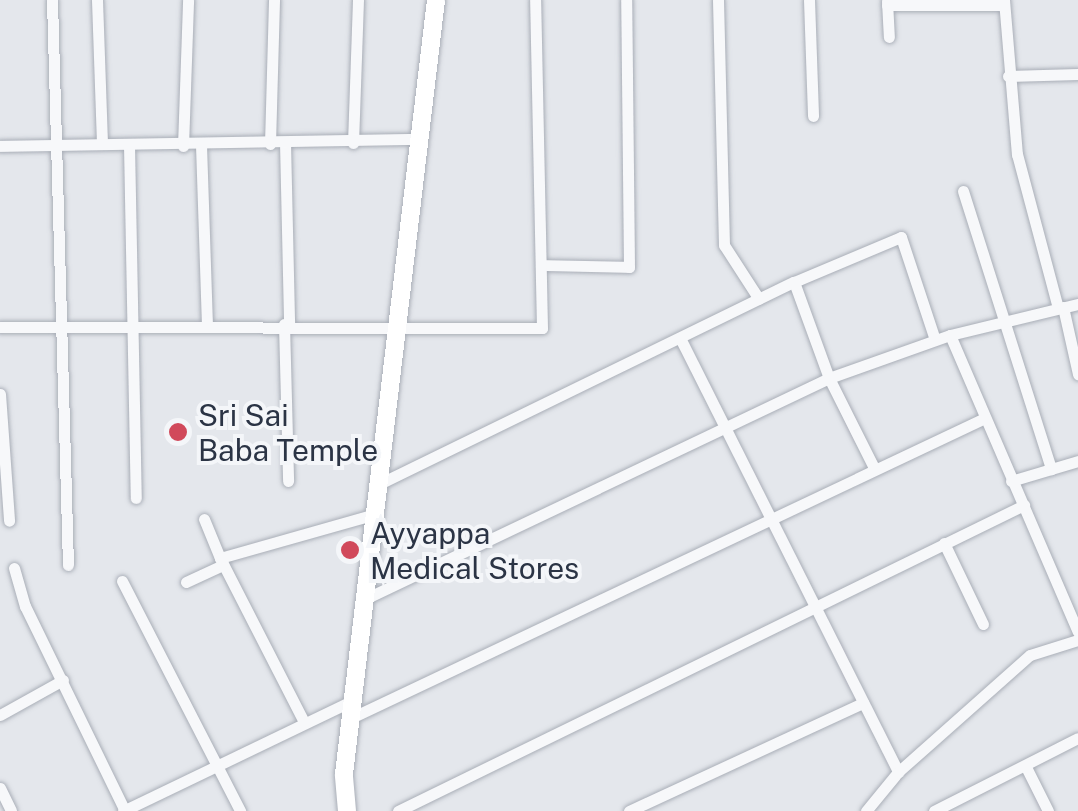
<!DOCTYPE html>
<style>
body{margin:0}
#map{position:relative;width:1078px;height:811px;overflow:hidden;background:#e4e7ec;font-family:"Public Sans",sans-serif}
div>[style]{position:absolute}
.roads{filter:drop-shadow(0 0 2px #a9aeb7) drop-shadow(0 0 2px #a9aeb7)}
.street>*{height:11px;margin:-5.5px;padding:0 5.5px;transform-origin:5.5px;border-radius:5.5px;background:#f7f8fa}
.secondary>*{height:18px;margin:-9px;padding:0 9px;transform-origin:9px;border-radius:9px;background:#fff}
.dots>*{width:28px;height:28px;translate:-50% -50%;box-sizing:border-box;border:5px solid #f4f6f9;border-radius:50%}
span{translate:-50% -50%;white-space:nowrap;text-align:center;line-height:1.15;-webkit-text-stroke:8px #f4f6f9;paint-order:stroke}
.poi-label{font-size:30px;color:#2b3445}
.left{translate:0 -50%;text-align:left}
</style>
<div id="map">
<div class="roads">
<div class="street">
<div style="left:52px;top:0;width:565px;rotate:88.38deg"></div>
<div style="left:97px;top:0;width:144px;rotate:88deg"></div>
<div style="left:718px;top:0;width:245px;rotate:88.6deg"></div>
<div style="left:724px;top:245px;width:64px;rotate:57.1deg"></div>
<div style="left:809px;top:0;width:116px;rotate:88deg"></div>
<div style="left:1004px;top:0;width:155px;rotate:85.2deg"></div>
<div style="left:1017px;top:154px;width:159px;rotate:75.1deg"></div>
<div style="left:887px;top:1px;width:36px;rotate:87deg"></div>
<div style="left:887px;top:5px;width:117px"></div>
<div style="left:1008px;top:76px;width:70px;rotate:-1.6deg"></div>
<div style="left:285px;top:142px;width:181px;rotate:88.7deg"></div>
<div style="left:353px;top:143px;width:143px;rotate:-88deg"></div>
<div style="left:270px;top:144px;width:144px;rotate:-88.4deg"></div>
<div style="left:129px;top:145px;width:353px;rotate:88.9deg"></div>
<div style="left:201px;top:145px;width:180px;rotate:88.1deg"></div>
<div style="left:0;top:146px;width:417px;rotate:-1deg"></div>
<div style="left:183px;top:146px;width:146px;rotate:-88deg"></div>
<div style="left:963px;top:191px;width:292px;rotate:72.4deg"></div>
<div style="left:541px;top:265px;width:88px;rotate:1.3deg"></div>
<div style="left:629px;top:267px;width:267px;rotate:-90.6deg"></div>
<div style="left:794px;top:282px;width:116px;rotate:-22.8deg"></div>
<div style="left:901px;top:237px;width:108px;rotate:71.7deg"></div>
<div style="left:1063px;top:307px;width:69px;rotate:77.4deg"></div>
<div style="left:284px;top:324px;width:157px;rotate:88.5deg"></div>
<div style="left:0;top:327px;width:542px;rotate:0.11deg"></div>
<div style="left:542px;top:328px;width:328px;rotate:-91.2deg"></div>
<div style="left:950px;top:335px;width:323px;rotate:66.7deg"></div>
<div style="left:680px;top:338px;width:486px;rotate:63.3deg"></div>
<div style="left:0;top:394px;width:127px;rotate:85.9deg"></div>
<div style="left:1011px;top:481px;width:70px;rotate:-16.6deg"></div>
<div style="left:381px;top:483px;width:459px;rotate:-26deg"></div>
<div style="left:794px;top:282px;width:102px;rotate:70deg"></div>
<div style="left:829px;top:378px;width:101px;rotate:63.4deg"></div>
<div style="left:204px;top:519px;width:42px;rotate:67.7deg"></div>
<div style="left:944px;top:543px;width:90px;rotate:64.3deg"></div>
<div style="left:14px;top:568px;width:40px;rotate:74deg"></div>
<div style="left:25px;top:606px;width:228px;rotate:64deg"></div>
<div style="left:122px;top:581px;width:259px;rotate:62.8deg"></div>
<div style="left:186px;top:582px;width:41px;rotate:-24.7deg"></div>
<div style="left:369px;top:597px;width:509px;rotate:-25.46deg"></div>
<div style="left:829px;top:378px;width:128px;rotate:-19.6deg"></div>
<div style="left:950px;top:335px;width:132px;rotate:-13.6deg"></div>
<div style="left:0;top:715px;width:72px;rotate:-29.1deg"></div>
<div style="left:353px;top:717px;width:699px;rotate:-25.32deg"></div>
<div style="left:304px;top:722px;width:184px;rotate:-117.1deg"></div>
<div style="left:220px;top:558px;width:162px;rotate:-15.8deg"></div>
<div style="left:1027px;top:769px;width:47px;rotate:63.4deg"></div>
<div style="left:0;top:788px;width:25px;rotate:64deg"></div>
<div style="left:123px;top:811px;width:256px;rotate:-25.7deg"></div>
<div style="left:398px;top:811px;width:697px;rotate:-26.05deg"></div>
<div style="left:629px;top:811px;width:258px;rotate:-24.8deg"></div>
<div style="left:866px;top:811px;width:50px;rotate:-50.6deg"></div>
<div style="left:898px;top:772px;width:176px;rotate:-41.6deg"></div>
<div style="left:1030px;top:655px;width:50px;rotate:-17.4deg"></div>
<div style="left:934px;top:811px;width:161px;rotate:-26.9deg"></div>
</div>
<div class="secondary">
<div style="left:347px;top:811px;width:37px;rotate:-95deg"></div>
<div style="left:344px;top:774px;width:779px;rotate:-83.22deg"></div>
</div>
</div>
<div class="dots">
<div style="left:178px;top:432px;background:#d1495b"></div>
<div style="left:350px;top:550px;background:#d1495b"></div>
</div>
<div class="poi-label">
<span class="left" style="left:198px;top:432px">Sri Sai<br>Baba Temple</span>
<span class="left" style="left:370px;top:550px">Ayyappa<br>Medical Stores</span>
</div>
</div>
